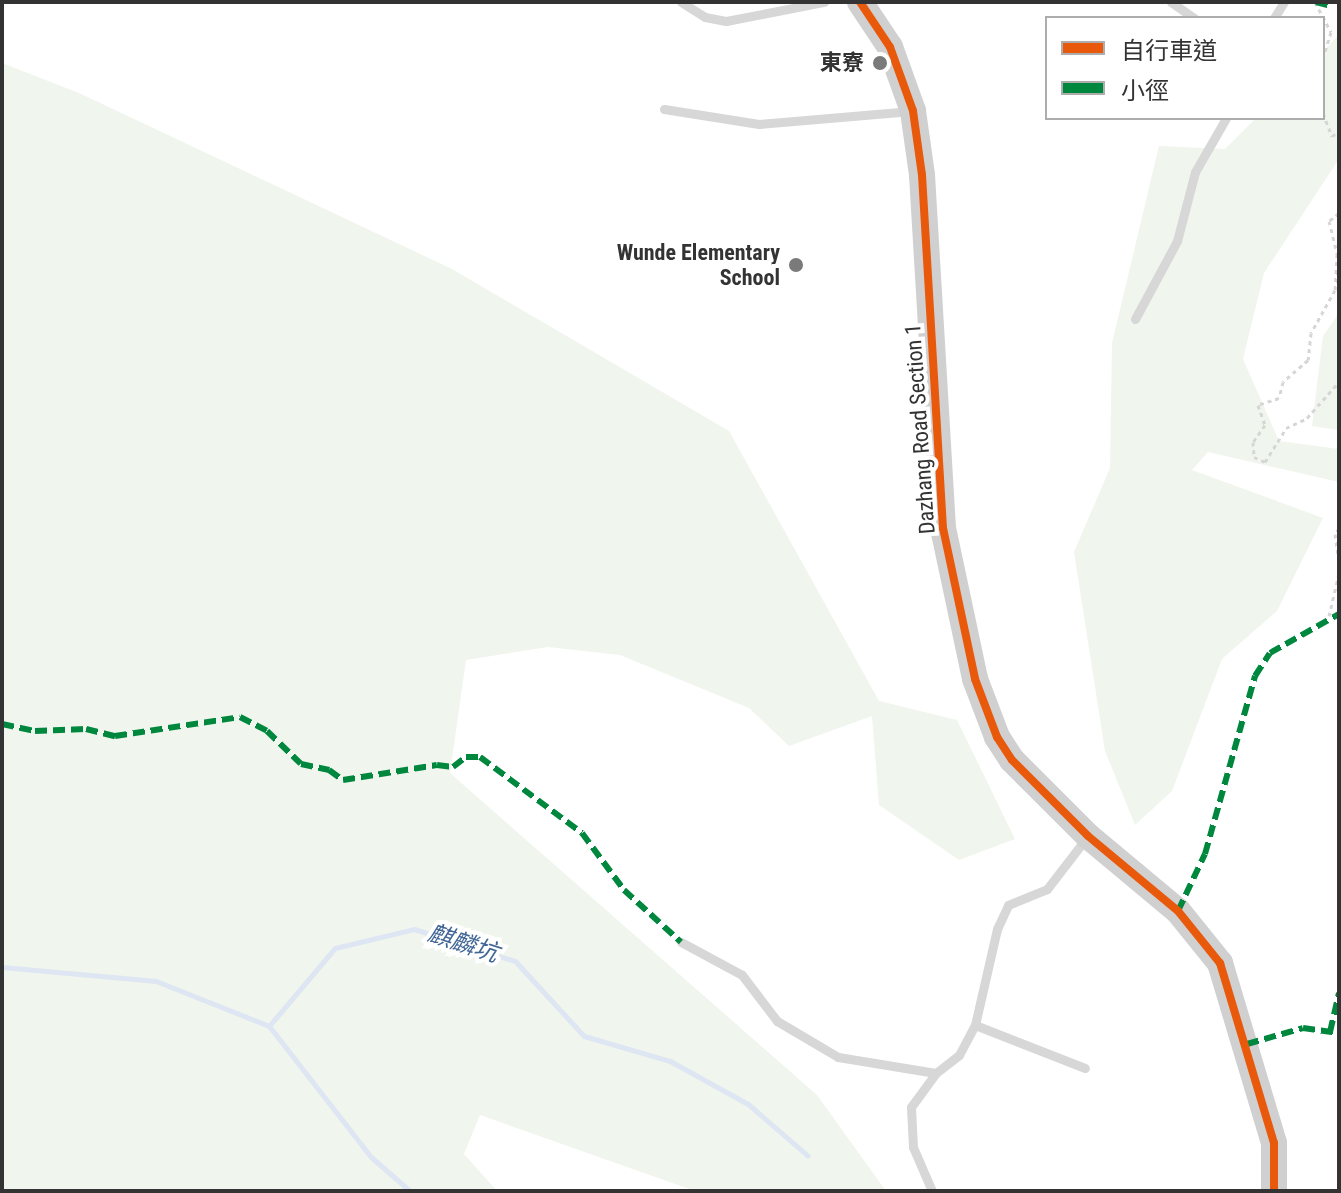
<!DOCTYPE html>
<meta charset="utf-8">
<style>
body{margin:0}
#map{position:relative;width:1341px;height:1193px;overflow:hidden;background:#fff;font-family:"Roboto Condensed","Noto Sans TC",sans-serif}
div>[style]{position:absolute}
.green>*{inset:0;background:#f0f5ed}
.stream>*{height:5px;margin:-2.5px;padding:0 2.5px;transform-origin:2.5px;border-radius:2.5px;background:#dde6f2}
.path>*{height:3px;margin-top:-1.5px;transform-origin:0;background:repeating-linear-gradient(90deg,#d6d6d6 0 4px,transparent 0 8px)}
.service>*{height:9px;margin:-4.5px;padding:0 4.5px;transform-origin:4.5px;border-radius:4.5px;background:#d7d7d7}
.secondary>*{height:26px;margin:-13px;padding:0 13px;transform-origin:13px;border-radius:13px;background:#d0d0d0}
.quiet>*{height:6px;margin-top:-3px;transform-origin:0;background:repeating-linear-gradient(90deg,#00873e 0 12px,transparent 0 18px)}
.cycleway>*{height:8px;margin:-4px;padding:0 4px;transform-origin:4px;border-radius:4px;background:#e8590c}
.dots>*{width:22px;height:22px;translate:-50% -50%;box-sizing:border-box;border:4px solid #fff;border-radius:50%}
span{translate:-50% -50%;white-space:nowrap;text-align:center;line-height:1.15;-webkit-text-stroke:8px #fff;paint-order:stroke}
.poi-label{font-size:22px;color:#333;font-weight:700}
.right{translate:-100% -50%;text-align:right}
.street-label{font-size:22px;color:#333}
.water-label{font-size:24px;color:#406695;font-style:italic}
.frame{position:absolute;inset:0;border:4px solid #333;pointer-events:none}
.legend{position:absolute;left:1045px;top:16px;width:280px;height:104px;box-sizing:border-box;background:#fff;border:2px solid #adadad;margin:0;padding:10px 14px;list-style:none;font-size:24px;color:#333}
.legend li{display:flex;align-items:center;gap:16px;height:40px}
.legend b{width:40px;border:2px solid #adadad}
</style>
<div id="map">
<div class="green">
<div style="clip-path:polygon(1339px 35px,1339px 159px,1264px 273px,1243px 359px,1279px 441px,1339px 449px,1339px 482px,1208px 452px,1192px 470px,1323px 518px,1277px 611px,1222px 659px,1172px 791px,1135px 825px,1105px 751px,1074px 552px,1110px 468px,1112px 343px,1159px 146px,1225px 149px,1256px 118px,1323px 118px,1323px 51px)"></div>
<div style="clip-path:polygon(2px 63px,79px 93px,452px 269px,729px 431px,879px 701px,957px 720px,1015px 839px,959px 860px,879px 805px,872px 716px,789px 746px,749px 708px,620px 655px,548px 647px,466px 660px,450px 773px,817px 1095px,886px 1191px,695px 1191px,480px 1115px,464px 1154px,497px 1191px,2px 1191px)"></div>
<div style="clip-path:polygon(1339px 313px,1339px 430px,1312px 426px,1323px 336px)"></div>
</div>
<div class="stream">
<div style="left:2px;top:967px;width:155px;rotate:5.2deg"></div>
<div style="left:156px;top:981px;width:122px;rotate:21.7deg"></div>
<div style="left:269px;top:1026px;width:102px;rotate:-49.8deg"></div>
<div style="left:335px;top:948px;width:81px;rotate:-13.5deg"></div>
<div style="left:414px;top:929px;width:106px;rotate:17.6deg"></div>
<div style="left:515px;top:961px;width:102px;rotate:47.4deg"></div>
<div style="left:584px;top:1036px;width:90px;rotate:16.2deg"></div>
<div style="left:670px;top:1061px;width:89px;rotate:28.9deg"></div>
<div style="left:748px;top:1104px;width:79px;rotate:40.9deg"></div>
<div style="left:269px;top:1026px;width:166px;rotate:52.1deg"></div>
<div style="left:371px;top:1157px;width:52px;rotate:41.1deg"></div>
</div>
<div class="path">
<div style="left:1315px;top:2px;width:34px;rotate:62deg"></div>
<div style="left:1331px;top:32px;width:27px;rotate:107deg"></div>
<div style="left:1323px;top:113px;width:25px;rotate:69deg"></div>
<div style="left:1332px;top:136px;width:8px;rotate:-30deg"></div>
<div style="left:1339px;top:213px;width:13px;rotate:141deg"></div>
<div style="left:1329px;top:221px;width:34px;rotate:76deg"></div>
<div style="left:1337px;top:254px;width:36px;rotate:93deg"></div>
<div style="left:1335px;top:290px;width:49px;rotate:119.2deg"></div>
<div style="left:1311px;top:333px;width:27px;rotate:96deg"></div>
<div style="left:1308px;top:360px;width:33px;rotate:139deg"></div>
<div style="left:1283px;top:382px;width:16px;rotate:104deg"></div>
<div style="left:1279px;top:398px;width:22px;rotate:162deg"></div>
<div style="left:1258px;top:405px;width:21px;rotate:71deg"></div>
<div style="left:1265px;top:425px;width:21px;rotate:125deg"></div>
<div style="left:1253px;top:442px;width:15px;rotate:86deg"></div>
<div style="left:1254px;top:457px;width:12px;rotate:24deg"></div>
<div style="left:1265px;top:462px;width:40px;rotate:-58deg"></div>
<div style="left:1286px;top:428px;width:23px;rotate:-25deg"></div>
<div style="left:1307px;top:418px;width:48px;rotate:-48.4deg"></div>
<div style="left:1339px;top:528px;width:7px;rotate:124deg"></div>
<div style="left:1335px;top:534px;width:28px;rotate:82deg"></div>
<div style="left:1329px;top:616px;width:44px;rotate:-76.9deg"></div>
</div>
<div class="service">
<div style="left:681px;top:2px;width:28px;rotate:32deg"></div>
<div style="left:705px;top:17px;width:21px;rotate:11deg"></div>
<div style="left:726px;top:21px;width:100px;rotate:-11deg"></div>
<div style="left:1171px;top:2px;width:28px;rotate:35deg"></div>
<div style="left:1274px;top:18px;width:19px;rotate:-58deg"></div>
<div style="left:664px;top:109px;width:96px;rotate:9deg"></div>
<div style="left:759px;top:124px;width:153px;rotate:-4.9deg"></div>
<div style="left:1135px;top:319px;width:89px;rotate:-61.7deg"></div>
<div style="left:1177px;top:241px;width:71px;rotate:-75.4deg"></div>
<div style="left:1195px;top:172px;width:62px;rotate:-60.1deg"></div>
<div style="left:681px;top:942px;width:69px;rotate:28.4deg"></div>
<div style="left:742px;top:975px;width:58px;rotate:52.7deg"></div>
<div style="left:777px;top:1021px;width:71px;rotate:30.5deg"></div>
<div style="left:838px;top:1057px;width:99px;rotate:9.3deg"></div>
<div style="left:936px;top:1073px;width:29px;rotate:-38deg"></div>
<div style="left:959px;top:1055px;width:34px;rotate:-62deg"></div>
<div style="left:975px;top:1025px;width:98px;rotate:-77.1deg"></div>
<div style="left:997px;top:929px;width:26px;rotate:-65deg"></div>
<div style="left:1008px;top:905px;width:42px;rotate:-22.3deg"></div>
<div style="left:1047px;top:889px;width:66px;rotate:-52.4deg"></div>
<div style="left:975px;top:1025px;width:118px;rotate:21.4deg"></div>
<div style="left:932px;top:1191px;width:48px;rotate:-113.4deg"></div>
<div style="left:913px;top:1147px;width:40px;rotate:-92.9deg"></div>
<div style="left:911px;top:1107px;width:42px;rotate:-53.7deg"></div>
</div>
<div class="secondary">
<div style="left:860px;top:2px;width:54px;rotate:56.3deg"></div>
<div style="left:890px;top:47px;width:68px;rotate:70.2deg"></div>
<div style="left:913px;top:111px;width:65px;rotate:82deg"></div>
<div style="left:922px;top:175px;width:354px;rotate:86.6deg"></div>
<div style="left:943px;top:528px;width:154px;rotate:78deg"></div>
<div style="left:975px;top:679px;width:62px;rotate:69.2deg"></div>
<div style="left:997px;top:737px;width:27px;rotate:57deg"></div>
<div style="left:1012px;top:760px;width:107px;rotate:45deg"></div>
<div style="left:1088px;top:836px;width:117px;rotate:39.8deg"></div>
<div style="left:1178px;top:911px;width:67px;rotate:51.1deg"></div>
<div style="left:1220px;top:963px;width:188px;rotate:73.3deg"></div>
<div style="left:1274px;top:1143px;width:48px;rotate:90deg"></div>
</div>
<div class="quiet">
<div style="left:1316px;top:2px;width:16px;rotate:15deg"></div>
<div style="left:2px;top:724px;width:34px;rotate:12deg"></div>
<div style="left:35px;top:731px;width:51px;rotate:-2.2deg"></div>
<div style="left:86px;top:729px;width:30px;rotate:14deg"></div>
<div style="left:115px;top:736px;width:126px;rotate:-8.6deg"></div>
<div style="left:240px;top:717px;width:30px;rotate:27deg"></div>
<div style="left:267px;top:731px;width:47px;rotate:44.1deg"></div>
<div style="left:301px;top:764px;width:29px;rotate:12deg"></div>
<div style="left:329px;top:770px;width:17px;rotate:36deg"></div>
<div style="left:343px;top:780px;width:95px;rotate:-9.1deg"></div>
<div style="left:437px;top:765px;width:16px;rotate:7deg"></div>
<div style="left:453px;top:767px;width:16px;rotate:-38deg"></div>
<div style="left:466px;top:757px;width:14px"></div>
<div style="left:480px;top:757px;width:127px;rotate:36.7deg"></div>
<div style="left:582px;top:833px;width:71px;rotate:53.6deg"></div>
<div style="left:624px;top:890px;width:77px;rotate:42.4deg"></div>
<div style="left:1178px;top:911px;width:63px;rotate:-64.7deg"></div>
<div style="left:1205px;top:854px;width:185px;rotate:-74.3deg"></div>
<div style="left:1255px;top:676px;width:27px;rotate:-57deg"></div>
<div style="left:1270px;top:653px;width:79px;rotate:-29.5deg"></div>
<div style="left:1330px;top:1032px;width:40px;rotate:-77deg"></div>
<div style="left:1247px;top:1044px;width:58px;rotate:-15.9deg"></div>
<div style="left:1303px;top:1028px;width:36px;rotate:8deg"></div>
</div>
<div class="cycleway">
<div style="left:860px;top:2px;width:54px;rotate:56.3deg"></div>
<div style="left:890px;top:47px;width:68px;rotate:70.2deg"></div>
<div style="left:913px;top:111px;width:65px;rotate:82deg"></div>
<div style="left:922px;top:175px;width:354px;rotate:86.6deg"></div>
<div style="left:943px;top:528px;width:154px;rotate:78deg"></div>
<div style="left:975px;top:679px;width:62px;rotate:69.2deg"></div>
<div style="left:997px;top:737px;width:27px;rotate:57deg"></div>
<div style="left:1012px;top:760px;width:107px;rotate:45deg"></div>
<div style="left:1088px;top:836px;width:117px;rotate:39.8deg"></div>
<div style="left:1178px;top:911px;width:67px;rotate:51.1deg"></div>
<div style="left:1220px;top:963px;width:188px;rotate:73.3deg"></div>
<div style="left:1274px;top:1143px;width:48px;rotate:90deg"></div>
</div>
<div class="dots">
<div style="left:880px;top:63px;background:#7a7a7a"></div>
<div style="left:796px;top:265px;background:#7a7a7a"></div>
</div>
<div class="poi-label">
<span class="right" style="left:864px;top:63px">東寮</span>
<span class="right" style="left:780px;top:265px">Wunde Elementary<br>School</span>
</div>
<div class="street-label">
<span style="left:920px;top:429px;rotate:-94deg">Dazhang Road Section 1</span>
</div>
<div class="water-label">
<span style="left:463px;top:944px;rotate:18deg">麒麟坑</span>
</div>
<div class="frame"></div>
<ul class="legend">
<li><b style="height:10px;background:#e8590c"></b>自行車道</li>
<li><b style="height:10px;background:#00873e"></b>小徑</li>
</ul>
</div>
